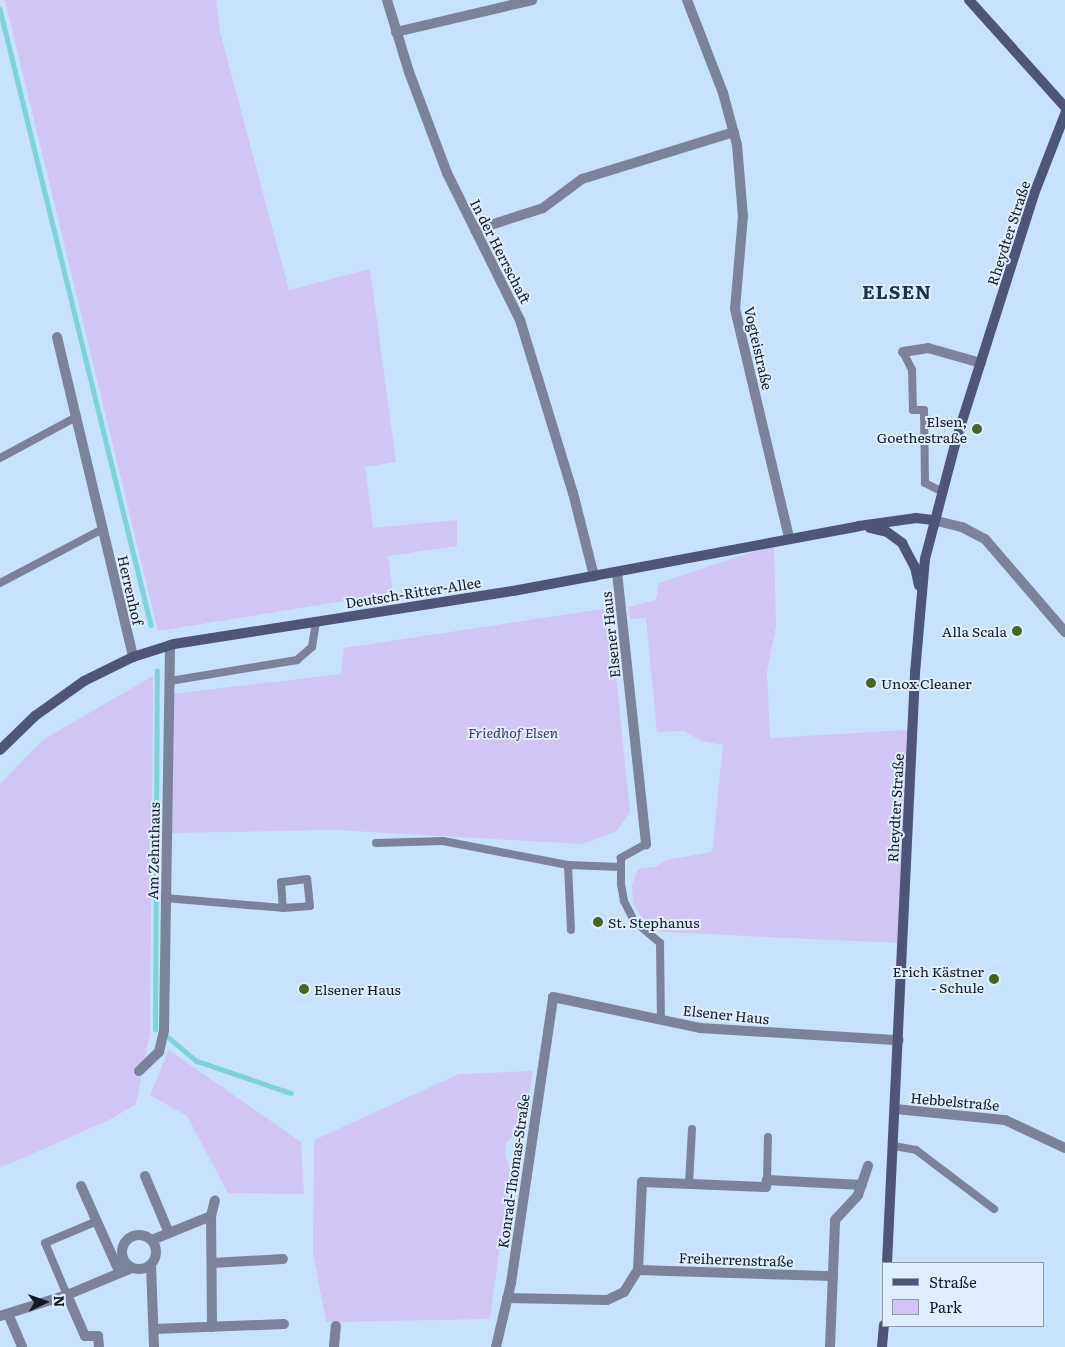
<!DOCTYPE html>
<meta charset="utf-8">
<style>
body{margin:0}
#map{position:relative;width:1065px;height:1347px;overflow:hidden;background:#c7e2fd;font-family:Literata,serif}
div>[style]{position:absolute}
.green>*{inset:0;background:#d0c5f4}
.stream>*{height:4.5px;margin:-2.25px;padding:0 2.25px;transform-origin:2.25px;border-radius:2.25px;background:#7bd4da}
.lane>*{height:8px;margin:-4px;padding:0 4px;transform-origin:4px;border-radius:4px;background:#7b829b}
.street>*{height:10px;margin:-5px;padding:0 5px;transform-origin:5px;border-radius:5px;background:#7b829b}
.street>.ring{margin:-5px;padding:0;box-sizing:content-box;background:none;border:10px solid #7b829b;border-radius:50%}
.secondary>*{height:10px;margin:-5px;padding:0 5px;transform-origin:5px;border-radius:5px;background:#4d5679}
.dots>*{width:14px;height:14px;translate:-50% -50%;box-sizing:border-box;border:2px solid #deeefe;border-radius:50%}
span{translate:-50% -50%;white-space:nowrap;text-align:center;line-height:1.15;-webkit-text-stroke:4px #deeefe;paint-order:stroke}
.street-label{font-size:14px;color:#111b24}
.poi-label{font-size:14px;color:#111b24}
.right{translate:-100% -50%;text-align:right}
.left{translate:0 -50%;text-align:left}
.park-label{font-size:14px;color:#462e74;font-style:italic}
.district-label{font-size:19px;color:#1c3247;font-weight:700;letter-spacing:1px}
.legend{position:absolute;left:882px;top:1262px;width:162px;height:65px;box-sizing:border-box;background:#deeefe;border:1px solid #8c9aa7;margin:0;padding:6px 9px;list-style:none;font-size:15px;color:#111b24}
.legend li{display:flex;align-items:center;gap:10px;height:25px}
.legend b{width:25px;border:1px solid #8c9aa7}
.north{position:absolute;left:20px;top:1277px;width:50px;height:50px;-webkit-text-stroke:4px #deeefe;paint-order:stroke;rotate:87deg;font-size:14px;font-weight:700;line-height:20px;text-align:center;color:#111b24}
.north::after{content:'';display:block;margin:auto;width:18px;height:22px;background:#111b24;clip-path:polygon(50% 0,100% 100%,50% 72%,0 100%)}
</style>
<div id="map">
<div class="green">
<div style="clip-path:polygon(5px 0,216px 0,220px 32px,289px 290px,370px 269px,396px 462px,365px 467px,373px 528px,457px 520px,457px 546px,388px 556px,393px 593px,158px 631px)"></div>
<div style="clip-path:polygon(774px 545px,776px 626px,767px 672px,770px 738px,908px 730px,899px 943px,662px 932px,644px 920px,633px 904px,632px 885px,638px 869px,655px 867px,666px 860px,712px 852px,723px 745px,702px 741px,684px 731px,657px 732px,646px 618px,630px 619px,629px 607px,656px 600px,659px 583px)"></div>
<div style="clip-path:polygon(609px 608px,630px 812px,617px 831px,582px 844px,335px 830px,171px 833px,172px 694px,341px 674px,344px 648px)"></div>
<div style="clip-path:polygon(153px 676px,150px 1031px,136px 1104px,111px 1119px,0 1168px,0 784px,44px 739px)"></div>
<div style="clip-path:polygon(169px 1050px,301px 1142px,304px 1194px,228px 1193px,187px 1116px,150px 1095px)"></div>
<div style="clip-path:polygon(533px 1071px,523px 1129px,506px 1142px,505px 1153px,510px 1171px,490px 1319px,326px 1322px,313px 1252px,314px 1140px,459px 1074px)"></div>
</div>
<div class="stream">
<div style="left:0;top:9px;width:634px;rotate:76.23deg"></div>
<div style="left:155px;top:1030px;width:359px;rotate:-89.7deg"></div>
<div style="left:168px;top:1037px;width:38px;rotate:40deg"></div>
<div style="left:197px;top:1061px;width:99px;rotate:18.8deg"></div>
</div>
<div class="lane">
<div style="left:903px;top:352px;width:20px;rotate:63deg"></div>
<div style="left:912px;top:370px;width:40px;rotate:88.6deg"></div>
<div style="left:913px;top:410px;width:11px"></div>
<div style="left:924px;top:410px;width:73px;rotate:89.2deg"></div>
<div style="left:925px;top:483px;width:18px;rotate:27deg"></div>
<div style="left:0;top:458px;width:86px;rotate:-28.3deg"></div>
<div style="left:0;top:583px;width:116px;rotate:-27.7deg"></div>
<div style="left:170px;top:681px;width:129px;rotate:-9.4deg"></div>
<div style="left:297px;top:660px;width:20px;rotate:-41deg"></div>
<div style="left:312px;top:647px;width:26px;rotate:-81deg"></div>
<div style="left:376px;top:843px;width:67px;rotate:-1.7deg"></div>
<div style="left:443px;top:841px;width:127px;rotate:10.9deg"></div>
<div style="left:568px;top:865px;width:52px;rotate:2.2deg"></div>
<div style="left:646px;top:844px;width:29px;rotate:151deg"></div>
<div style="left:621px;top:858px;width:26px;rotate:90deg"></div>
<div style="left:621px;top:884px;width:17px;rotate:80deg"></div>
<div style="left:624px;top:901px;width:22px;rotate:63deg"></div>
<div style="left:634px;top:921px;width:34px;rotate:40deg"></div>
<div style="left:660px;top:943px;width:77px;rotate:89.3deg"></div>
<div style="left:568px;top:865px;width:65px;rotate:87.4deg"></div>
<div style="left:165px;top:898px;width:118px;rotate:4.8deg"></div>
<div style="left:283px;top:908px;width:27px;rotate:-4deg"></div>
<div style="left:310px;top:906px;width:27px;rotate:-96deg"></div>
<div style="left:307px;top:879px;width:26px;rotate:173deg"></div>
<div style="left:281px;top:882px;width:26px;rotate:86deg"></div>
<div style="left:894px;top:1146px;width:22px;rotate:10deg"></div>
<div style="left:916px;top:1150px;width:98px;rotate:37.1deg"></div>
<div style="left:767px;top:1180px;width:43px;rotate:-88.7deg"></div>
<div style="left:689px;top:1184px;width:55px;rotate:-86.9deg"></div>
<div style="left:67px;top:1295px;width:56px;rotate:-112.9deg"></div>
<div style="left:45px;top:1243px;width:56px;rotate:-22.9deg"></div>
</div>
<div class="street">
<div style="left:387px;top:0;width:75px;rotate:73deg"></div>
<div style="left:409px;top:72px;width:108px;rotate:69.4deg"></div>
<div style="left:447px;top:173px;width:164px;rotate:63.6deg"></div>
<div style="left:520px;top:320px;width:181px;rotate:73deg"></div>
<div style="left:573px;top:493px;width:86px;rotate:75.8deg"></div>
<div style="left:687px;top:0;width:100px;rotate:68.8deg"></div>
<div style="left:723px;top:93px;width:54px;rotate:74.9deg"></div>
<div style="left:737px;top:145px;width:71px;rotate:85.2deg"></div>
<div style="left:743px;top:216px;width:93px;rotate:94.9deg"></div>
<div style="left:735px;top:309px;width:235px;rotate:76.7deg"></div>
<div style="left:396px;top:32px;width:140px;rotate:-13.2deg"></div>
<div style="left:475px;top:230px;width:71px;rotate:-17.9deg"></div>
<div style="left:543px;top:208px;width:49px;rotate:-36.6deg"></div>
<div style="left:582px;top:179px;width:159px;rotate:-17.2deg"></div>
<div style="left:57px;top:337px;width:329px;rotate:76.6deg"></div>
<div style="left:903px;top:352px;width:25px;rotate:-9deg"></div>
<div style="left:928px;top:348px;width:55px;rotate:15.8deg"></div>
<div style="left:933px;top:520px;width:30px;rotate:14deg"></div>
<div style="left:962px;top:527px;width:26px;rotate:28deg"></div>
<div style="left:985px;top:539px;width:123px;rotate:49.3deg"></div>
<div style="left:617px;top:572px;width:274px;rotate:83.9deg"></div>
<div style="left:139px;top:1071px;width:28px;rotate:-44deg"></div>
<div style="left:159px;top:1052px;width:23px;rotate:-77deg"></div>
<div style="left:164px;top:1030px;width:385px;rotate:-89.1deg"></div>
<div style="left:896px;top:1109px;width:110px;rotate:5.8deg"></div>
<div style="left:1005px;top:1120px;width:66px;rotate:25deg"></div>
<div style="left:145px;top:1176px;width:62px;rotate:67.2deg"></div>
<div style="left:81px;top:1186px;width:95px;rotate:65.9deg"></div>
<div class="ring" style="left:122px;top:1235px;width:24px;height:24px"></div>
<div style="left:152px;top:1240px;width:64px;rotate:-22.1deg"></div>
<div style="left:212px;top:1263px;width:71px;rotate:-3.2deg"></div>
<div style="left:151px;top:1265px;width:82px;rotate:87.9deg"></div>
<div style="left:638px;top:1270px;width:88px;rotate:-87.4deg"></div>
<div style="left:642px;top:1182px;width:124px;rotate:2.3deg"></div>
<div style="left:766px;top:1187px;width:7px;rotate:-82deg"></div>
<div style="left:767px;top:1180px;width:95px;rotate:3deg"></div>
<div style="left:67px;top:1295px;width:45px;rotate:66.3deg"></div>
<div style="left:85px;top:1336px;width:13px"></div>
<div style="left:98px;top:1336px;width:11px;rotate:85deg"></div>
<div style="left:507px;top:1298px;width:100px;rotate:1.1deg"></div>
<div style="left:607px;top:1300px;width:19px;rotate:-25deg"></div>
<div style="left:624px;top:1292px;width:26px;rotate:-58deg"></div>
<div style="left:638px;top:1270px;width:195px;rotate:1.8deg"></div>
<div style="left:0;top:1316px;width:70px;rotate:-17.4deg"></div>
<div style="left:67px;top:1295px;width:70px;rotate:-22.6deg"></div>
<div style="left:9px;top:1316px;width:34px;rotate:67deg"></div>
<div style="left:212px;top:1327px;width:111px;rotate:-90.5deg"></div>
<div style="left:211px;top:1216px;width:16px;rotate:-76deg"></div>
<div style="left:154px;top:1329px;width:130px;rotate:-2.2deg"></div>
<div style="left:334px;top:1347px;width:21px;rotate:-85deg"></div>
<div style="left:496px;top:1347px;width:66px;rotate:-76.8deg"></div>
<div style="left:511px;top:1283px;width:289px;rotate:-81.6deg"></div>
<div style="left:553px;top:997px;width:150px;rotate:11.9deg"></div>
<div style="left:700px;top:1028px;width:199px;rotate:3.5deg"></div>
<div style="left:830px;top:1347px;width:127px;rotate:-87.7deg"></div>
<div style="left:835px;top:1220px;width:34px;rotate:-47deg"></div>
<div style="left:858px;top:1195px;width:31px;rotate:-71deg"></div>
</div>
<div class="secondary">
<div style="left:969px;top:0;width:144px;rotate:48.1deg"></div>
<div style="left:870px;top:528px;width:17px;rotate:13deg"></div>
<div style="left:887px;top:532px;width:19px;rotate:36deg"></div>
<div style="left:902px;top:543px;width:27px;rotate:62deg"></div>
<div style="left:915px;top:567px;width:19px;rotate:78deg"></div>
<div style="left:0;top:750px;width:49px;rotate:-44.2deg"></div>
<div style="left:35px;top:716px;width:60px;rotate:-35.5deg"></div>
<div style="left:84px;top:681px;width:55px;rotate:-26.1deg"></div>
<div style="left:133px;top:657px;width:43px;rotate:-17.6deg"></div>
<div style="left:174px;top:644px;width:343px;rotate:-8.9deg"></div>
<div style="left:513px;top:591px;width:352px;rotate:-10.6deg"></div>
<div style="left:859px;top:526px;width:58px;rotate:-8deg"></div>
<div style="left:916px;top:518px;width:17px;rotate:7deg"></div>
<div style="left:887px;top:1263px;width:591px;rotate:-87.28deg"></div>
<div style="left:915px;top:673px;width:114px;rotate:-85deg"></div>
<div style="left:925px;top:559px;width:126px;rotate:-75.3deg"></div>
<div style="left:957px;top:437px;width:255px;rotate:-72.4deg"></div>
<div style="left:1034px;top:194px;width:86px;rotate:-68.8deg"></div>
<div style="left:882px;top:1347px;width:22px;rotate:-85deg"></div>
</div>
<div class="dots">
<div style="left:977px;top:429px;background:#45661d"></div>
<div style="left:1017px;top:631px;background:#45661d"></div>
<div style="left:871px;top:683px;background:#45661d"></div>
<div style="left:598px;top:922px;background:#45661d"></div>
<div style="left:994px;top:979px;background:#45661d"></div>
<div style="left:304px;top:989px;background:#45661d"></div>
</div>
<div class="street-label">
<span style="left:1008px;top:233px;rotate:-72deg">Rheydter Straße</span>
<span style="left:501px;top:251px;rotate:63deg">In der Herrschaft</span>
<span style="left:759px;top:348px;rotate:77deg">Vogteistraße</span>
<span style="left:131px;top:590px;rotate:77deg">Herrenhof</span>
<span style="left:413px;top:592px;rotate:-9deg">Deutsch-Ritter-Allee</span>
<span style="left:610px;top:635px;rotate:-96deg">Elsener Haus</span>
<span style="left:895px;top:808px;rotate:-87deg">Rheydter Straße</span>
<span style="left:153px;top:851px;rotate:-89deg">Am Zehnthaus</span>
<span style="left:726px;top:1014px;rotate:6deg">Elsener Haus</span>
<span style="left:955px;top:1101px;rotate:5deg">Hebbelstraße</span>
<span style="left:513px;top:1171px;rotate:-82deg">Konrad-Thomas-Straße</span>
<span style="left:736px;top:1259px;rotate:2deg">Freiherrenstraße</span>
</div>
<div class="poi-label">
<span class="right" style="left:967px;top:429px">Elsen,<br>Goethestraße</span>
<span class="right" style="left:1007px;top:631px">Alla Scala</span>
<span class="left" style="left:881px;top:683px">Unox Cleaner</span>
<span class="left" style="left:608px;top:922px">St. Stephanus</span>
<span class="right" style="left:984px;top:979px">Erich Kästner<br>- Schule</span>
<span class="left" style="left:314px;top:989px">Elsener Haus</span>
</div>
<div class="park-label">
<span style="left:513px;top:732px">Friedhof Elsen</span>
</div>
<div class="district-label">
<span style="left:897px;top:292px">ELSEN</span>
</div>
<ul class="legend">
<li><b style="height:6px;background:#4d5679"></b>Straße</li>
<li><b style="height:14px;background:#d0c5f4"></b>Park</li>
</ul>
<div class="north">N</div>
</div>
